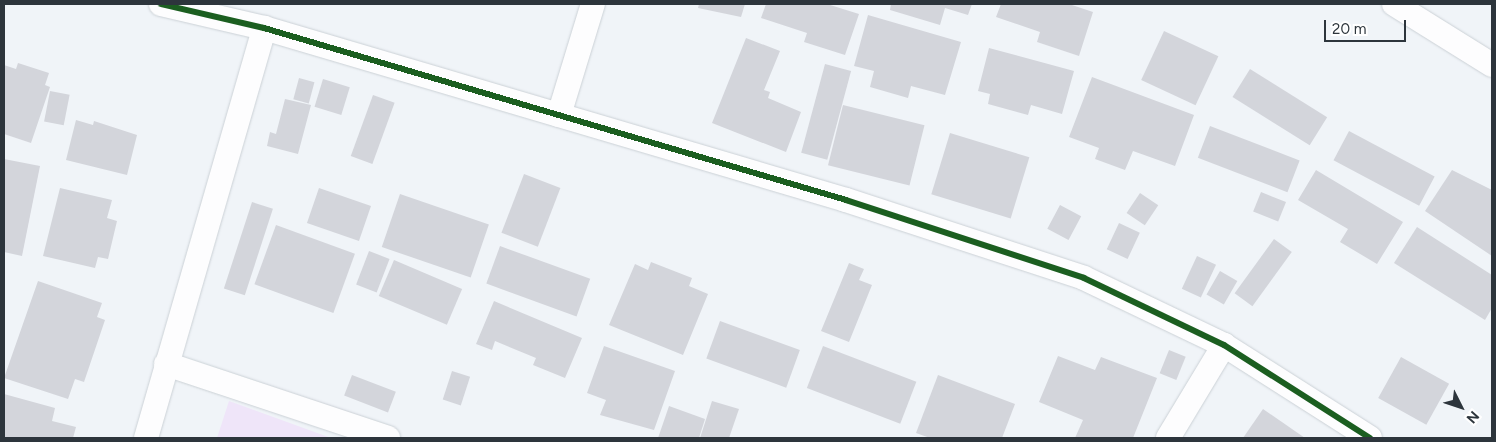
<!DOCTYPE html>
<style>
body{margin:0}
#map{position:relative;width:1496px;height:442px;overflow:hidden;background:#f0f4f8;font-family:Figtree,sans-serif}
div>[style]{position:absolute}
.green>*{inset:0;background:#efe5f9}
.building>*{inset:0;background:#d3d5db;transform-origin:0 0}
.roads{filter:drop-shadow(0 0 1px #cbd1d6) drop-shadow(0 0 1px #cbd1d6)}
.minor>*{height:24px;margin:-12px;padding:0 12px;transform-origin:12px;border-radius:12px;background:#fdfdfe}
.cycleway>*{height:6px;margin:-3px;padding:0 3px;transform-origin:3px;border-radius:3px;background:#1b5e20}
span{translate:-50% -50%;white-space:nowrap;text-align:center;line-height:1.15;-webkit-text-stroke:5px #fff;paint-order:stroke}
.frame{position:absolute;inset:0;border:5px solid #2d353c;pointer-events:none}
.north{position:absolute;left:1436px;top:382px;width:50px;height:50px;-webkit-text-stroke:4px #fff;paint-order:stroke;rotate:131deg;font-size:14px;font-weight:700;line-height:20px;text-align:center;color:#2d353c}
.north::after{content:'';display:block;margin:auto;width:18px;height:22px;background:#2d353c;clip-path:polygon(50% 0,100% 100%,50% 72%,0 100%)}
.scale{position:absolute;left:1324px;top:20px;width:82px;height:22px;box-sizing:border-box;border:2px solid #2d353c;border-top:0;padding-left:6px;font-size:15px;line-height:18px;white-space:nowrap;color:#2d353c;-webkit-text-stroke:4px #fff;paint-order:stroke}
</style>
<div id="map">
<div class="green">
<div style="clip-path:polygon(229px 401px,331px 438px,217px 438px)"></div>
</div>
<div class="building">
<div style="clip-path:polygon(699px 4px,745px 4px,741px 17px,698px 8px)"></div>
<div style="clip-path:polygon(766px 4px,827px 4px,859px 14px,845px 55px,804px 42px,807px 33px,761px 18px)"></div>
<div style="clip-path:polygon(891px 4px,972px 4px,968px 15px,945px 8px,940px 25px,890px 10px)"></div>
<div style="clip-path:polygon(1001px 4px,1069px 4px,1093px 12px,1079px 56px,1037px 42px,1040px 32px,996px 17px)"></div>
<div style="clip-path:polygon(868px 15px,961px 42px,945px 95px,911px 86px,908px 98px,870px 87px,874px 71px,854px 66px)"></div>
<div style="left:1164px;top:31px;width:60px;height:54px;rotate:25deg"></div>
<div style="clip-path:polygon(746px 38px,780px 51px,764px 90px,770px 92px,768px 98px,801px 112px,786px 152px,712px 123px)"></div>
<div style="clip-path:polygon(989px 48px,1074px 71px,1062px 114px,1031px 105px,1028px 115px,988px 104px,990px 94px,978px 91px)"></div>
<div style="clip-path:polygon(18px 63px,49px 73px,45px 85px,50px 87px,31px 143px,4px 134px,4px 65px,16px 69px)"></div>
<div style="left:825px;top:64px;width:27px;height:92px;rotate:15deg"></div>
<div style="left:1250px;top:69px;width:91px;height:33px;rotate:32deg"></div>
<div style="clip-path:polygon(1092px 77px,1194px 115px,1175px 166px,1133px 151px,1125px 170px,1095px 159px,1099px 148px,1069px 137px)"></div>
<div style="left:299px;top:78px;width:16px;height:22px;rotate:15deg"></div>
<div style="left:323px;top:79px;width:28px;height:29px;rotate:17deg"></div>
<div style="left:50px;top:91px;width:20px;height:31px;rotate:11deg"></div>
<div style="left:373px;top:95px;width:23px;height:65px;rotate:20deg"></div>
<div style="clip-path:polygon(285px 99px,311px 105px,298px 154px,267px 146px,270px 132px,276px 134px)"></div>
<div style="left:843px;top:105px;width:84px;height:62px;rotate:14deg"></div>
<div style="clip-path:polygon(76px 120px,93px 125px,94px 121px,137px 135px,127px 175px,66px 160px)"></div>
<div style="left:1210px;top:126px;width:96px;height:34px;rotate:21deg"></div>
<div style="left:1349px;top:131px;width:97px;height:33px;rotate:28deg"></div>
<div style="left:950px;top:133px;width:83px;height:64px;rotate:17deg"></div>
<div style="clip-path:polygon(4px 159px,40px 166px,22px 256px,4px 252px)"></div>
<div style="clip-path:polygon(1316px 170px,1403px 222px,1377px 264px,1340px 242px,1348px 229px,1298px 200px)"></div>
<div style="clip-path:polygon(1452px 170px,1492px 190px,1492px 256px,1425px 211px)"></div>
<div style="left:524px;top:174px;width:39px;height:63px;rotate:21deg"></div>
<div style="clip-path:polygon(60px 188px,112px 200px,107px 218px,117px 221px,108px 259px,98px 257px,95px 268px,43px 256px)"></div>
<div style="left:319px;top:188px;width:55px;height:37px;rotate:19deg"></div>
<div style="left:1261px;top:192px;width:27px;height:21px;rotate:22deg"></div>
<div style="left:1140px;top:193px;width:22px;height:24px;rotate:34deg"></div>
<div style="left:400px;top:194px;width:94px;height:56px;rotate:19deg"></div>
<div style="left:252px;top:202px;width:22px;height:91px;rotate:18deg"></div>
<div style="left:1060px;top:205px;width:24px;height:27px;rotate:28deg"></div>
<div style="left:1119px;top:223px;width:23px;height:29px;rotate:25deg"></div>
<div style="left:276px;top:225px;width:84px;height:63px;rotate:20deg"></div>
<div style="clip-path:polygon(1417px 227px,1492px 275px,1492px 308px,1485px 320px,1394px 263px)"></div>
<div style="left:1274px;top:239px;width:22px;height:67px;rotate:36deg"></div>
<div style="left:500px;top:246px;width:96px;height:40px;rotate:20deg"></div>
<div style="left:369px;top:251px;width:22px;height:36px;rotate:21deg"></div>
<div style="left:1197px;top:256px;width:21px;height:36px;rotate:25deg"></div>
<div style="left:394px;top:260px;width:74px;height:39px;rotate:23deg"></div>
<div style="clip-path:polygon(651px 262px,692px 278px,689px 286px,708px 294px,683px 355px,609px 325px,635px 264px,648px 270px)"></div>
<div style="clip-path:polygon(849px 263px,864px 269px,859px 280px,872px 285px,849px 342px,821px 331px)"></div>
<div style="left:1220px;top:271px;width:20px;height:27px;rotate:30deg"></div>
<div style="clip-path:polygon(38px 281px,102px 303px,97px 317px,105px 320px,84px 382px,75px 379px,68px 399px,4px 378px)"></div>
<div style="clip-path:polygon(494px 301px,582px 338px,565px 378px,533px 365px,536px 358px,495px 341px,492px 350px,476px 344px)"></div>
<div style="left:720px;top:321px;width:85px;height:40px;rotate:20deg"></div>
<div style="clip-path:polygon(604px 346px,675px 371px,654px 430px,600px 415px,606px 400px,587px 393px)"></div>
<div style="left:823px;top:346px;width:100px;height:45px;rotate:21deg"></div>
<div style="left:1169px;top:350px;width:18px;height:25px;rotate:22deg"></div>
<div style="clip-path:polygon(1058px 356px,1095px 370px,1101px 357px,1157px 378px,1133px 438px,1075px 438px,1083px 420px,1039px 402px)"></div>
<div style="left:1401px;top:357px;width:55px;height:47px;rotate:29deg"></div>
<div style="left:452px;top:371px;width:19px;height:30px;rotate:18deg"></div>
<div style="left:352px;top:375px;width:47px;height:22px;rotate:21deg"></div>
<div style="clip-path:polygon(938px 375px,1015px 404px,1002px 438px,930px 438px,916px 433px)"></div>
<div style="clip-path:polygon(4px 394px,55px 408px,52px 421px,76px 427px,73px 438px,4px 438px)"></div>
<div style="clip-path:polygon(712px 401px,739px 409px,729px 438px,700px 438px)"></div>
<div style="clip-path:polygon(669px 406px,705px 419px,699px 438px,658px 438px)"></div>
<div style="clip-path:polygon(1263px 409px,1305px 438px,1243px 438px)"></div>
</div>
<div class="roads">
<div class="minor">
<div style="left:161px;top:4px;width:106px;rotate:13.1deg"></div>
<div style="left:264px;top:28px;width:607px;rotate:16.46deg"></div>
<div style="left:846px;top:200px;width:250px;rotate:18.1deg"></div>
<div style="left:1084px;top:278px;width:155px;rotate:25.6deg"></div>
<div style="left:1224px;top:345px;width:173px;rotate:32.5deg"></div>
<div style="left:1394px;top:4px;width:115px;rotate:31.9deg"></div>
<div style="left:559px;top:115px;width:116px;rotate:-73deg"></div>
<div style="left:166px;top:364px;width:234px;rotate:18.4deg"></div>
<div style="left:146px;top:438px;width:427px;rotate:-73.9deg"></div>
<div style="left:1168px;top:438px;width:109px;rotate:-58.9deg"></div>
</div>
</div>
<div class="cycleway">
<div style="left:161px;top:4px;width:106px;rotate:13.1deg"></div>
<div style="left:264px;top:28px;width:607px;rotate:16.46deg"></div>
<div style="left:846px;top:200px;width:250px;rotate:18.1deg"></div>
<div style="left:1084px;top:278px;width:155px;rotate:25.6deg"></div>
<div style="left:1224px;top:345px;width:173px;rotate:32.5deg"></div>
</div>
<div class="frame"></div>
<div class="north">N</div>
<div class="scale">20 m</div>
</div>
